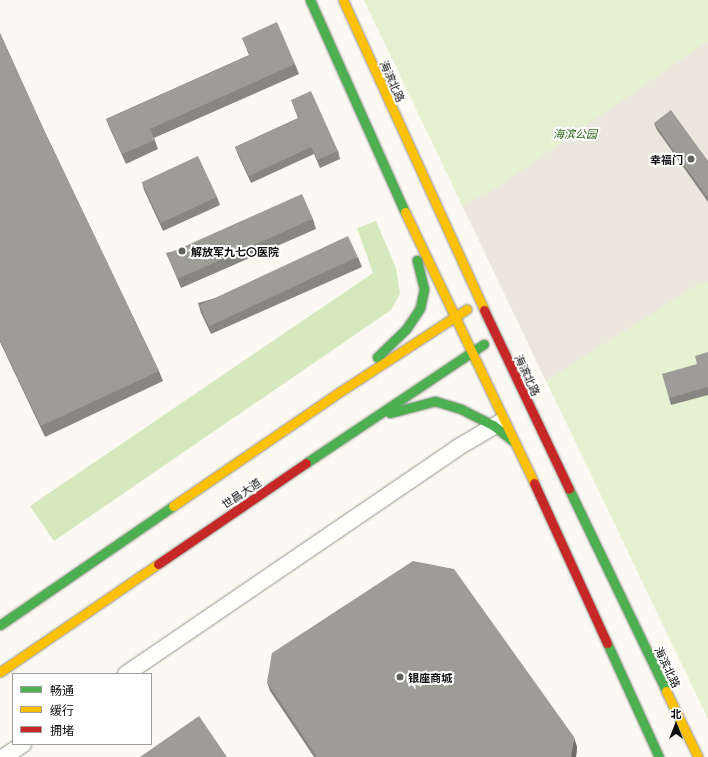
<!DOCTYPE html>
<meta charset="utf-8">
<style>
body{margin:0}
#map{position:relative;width:708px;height:757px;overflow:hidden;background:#fbf9f1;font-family:Georgia,"Noto Sans SC",serif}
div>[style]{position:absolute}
.green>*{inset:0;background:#e5f1d1}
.forest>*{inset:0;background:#d6e8be}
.plaza>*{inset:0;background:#ebe7dc}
.roads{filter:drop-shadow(0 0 1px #949390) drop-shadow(0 0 1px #949390)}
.street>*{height:16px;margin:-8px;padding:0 8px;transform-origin:8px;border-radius:8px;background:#fefefd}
.fast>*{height:9px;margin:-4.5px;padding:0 4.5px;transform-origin:4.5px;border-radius:4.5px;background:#4caf50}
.slow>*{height:9px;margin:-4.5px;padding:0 4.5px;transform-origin:4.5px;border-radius:4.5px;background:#ffc107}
.jam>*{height:9px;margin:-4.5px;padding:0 4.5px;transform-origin:4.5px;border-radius:4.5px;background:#c62828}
.wall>*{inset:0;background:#888682}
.shaded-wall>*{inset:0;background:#6f6d6a}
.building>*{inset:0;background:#9e9c97;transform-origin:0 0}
.dots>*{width:11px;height:11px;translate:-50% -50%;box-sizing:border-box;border:2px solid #fff;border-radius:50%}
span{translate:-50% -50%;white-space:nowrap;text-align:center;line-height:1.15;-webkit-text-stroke:4px #fff;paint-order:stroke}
.street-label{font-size:11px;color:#0d0d0d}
.park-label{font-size:11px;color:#2e661c;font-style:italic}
.poi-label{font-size:11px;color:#0d0d0d;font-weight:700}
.right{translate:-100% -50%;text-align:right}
.left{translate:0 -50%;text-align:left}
.legend{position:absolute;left:12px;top:673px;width:140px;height:72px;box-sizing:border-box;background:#fff;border:1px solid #9e9e9e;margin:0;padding:5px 7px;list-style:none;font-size:12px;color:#0d0d0d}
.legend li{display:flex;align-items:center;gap:8px;height:20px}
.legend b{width:20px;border:1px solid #9e9e9e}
.north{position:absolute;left:656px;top:705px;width:40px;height:40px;-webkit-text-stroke:3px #fff;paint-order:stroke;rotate:0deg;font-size:11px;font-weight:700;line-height:16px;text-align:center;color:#0d0d0d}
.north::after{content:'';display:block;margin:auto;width:14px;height:18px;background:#0d0d0d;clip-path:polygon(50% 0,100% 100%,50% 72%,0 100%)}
</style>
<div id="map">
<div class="green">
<div style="clip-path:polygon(364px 0,708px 0,708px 719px,462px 205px)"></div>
</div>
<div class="forest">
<div style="clip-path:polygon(376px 221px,396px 268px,400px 294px,391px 310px,54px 541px,30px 506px,373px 273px,357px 228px)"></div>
</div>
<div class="plaza">
<div style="clip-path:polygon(708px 41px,708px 281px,697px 285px,546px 381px,462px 205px,493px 190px)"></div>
</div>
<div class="roads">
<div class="street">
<div style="left:126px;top:674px;width:401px;rotate:-34.3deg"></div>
<div style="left:457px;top:448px;width:51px;rotate:-30.6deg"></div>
<div style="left:4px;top:757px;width:23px;rotate:-34deg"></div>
</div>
<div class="fast">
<div style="left:310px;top:0;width:232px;rotate:65.9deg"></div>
<div style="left:377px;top:357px;width:40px;rotate:-44deg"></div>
<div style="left:406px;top:329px;width:25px;rotate:-56deg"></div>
<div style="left:420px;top:308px;width:19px;rotate:-78deg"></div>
<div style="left:424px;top:289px;width:30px;rotate:-104deg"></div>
<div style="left:390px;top:413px;width:47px;rotate:-14.9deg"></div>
<div style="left:435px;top:401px;width:27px;rotate:17deg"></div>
<div style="left:461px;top:409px;width:36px;rotate:27deg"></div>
<div style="left:493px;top:425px;width:26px;rotate:39deg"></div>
<div style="left:306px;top:463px;width:214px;rotate:-33.8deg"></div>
<div style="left:569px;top:489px;width:224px;rotate:64.3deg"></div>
<div style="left:0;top:625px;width:210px;rotate:-34.5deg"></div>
<div style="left:607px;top:643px;width:125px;rotate:65.5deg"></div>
</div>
<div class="slow">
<div style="left:343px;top:0;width:341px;rotate:65.5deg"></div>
<div style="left:405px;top:212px;width:300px;rotate:64.5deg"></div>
<div style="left:173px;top:506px;width:204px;rotate:-34.4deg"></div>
<div style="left:341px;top:391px;width:150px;rotate:-33.1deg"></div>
<div style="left:0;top:672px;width:191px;rotate:-34.4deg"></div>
<div style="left:666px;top:691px;width:73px;rotate:64.1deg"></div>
</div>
<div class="jam">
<div style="left:484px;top:310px;width:198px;rotate:64.6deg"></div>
<div style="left:534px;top:483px;width:176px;rotate:65.5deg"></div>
<div style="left:158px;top:564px;width:179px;rotate:-34.3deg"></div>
</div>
</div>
<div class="wall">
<div style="clip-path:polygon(0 33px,43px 128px,159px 371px,163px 381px,45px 437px,0 342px)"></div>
<div style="clip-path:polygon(242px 38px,295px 64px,299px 74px,154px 138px,158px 149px,126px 164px,110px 129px,106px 119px,249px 55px)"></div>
<div style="clip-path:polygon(291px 100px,338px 151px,340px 159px,320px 168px,314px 154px,251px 183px,238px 155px,235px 147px,298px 118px)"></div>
<div style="clip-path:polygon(654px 123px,708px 161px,708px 202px,657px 130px)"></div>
<div style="clip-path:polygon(142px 182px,217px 197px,220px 205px,163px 231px,144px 190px)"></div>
<div style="clip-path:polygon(313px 219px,316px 229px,181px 288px,170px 262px,166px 253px)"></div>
<div style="clip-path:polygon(358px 257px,362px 267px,211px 334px,201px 313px,198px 303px)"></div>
<div style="clip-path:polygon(708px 352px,708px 395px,671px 405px,669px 398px,697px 364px)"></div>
<div style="clip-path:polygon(267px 682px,577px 747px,576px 757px,314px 757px,270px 691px)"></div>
</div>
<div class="shaded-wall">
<div style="clip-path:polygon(574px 737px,577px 747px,576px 757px,571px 757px)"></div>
</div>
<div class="building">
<div style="clip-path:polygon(277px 22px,295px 64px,150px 129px,155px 140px,122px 154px,106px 119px,250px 55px,242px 38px)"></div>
<div style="clip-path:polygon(0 33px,43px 128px,159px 371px,41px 426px,0 340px)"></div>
<div style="clip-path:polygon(311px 91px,338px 151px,317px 160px,311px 147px,249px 176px,235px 147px,299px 118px,291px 100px)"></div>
<div style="clip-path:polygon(671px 110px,708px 161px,708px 198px,654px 123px)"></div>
<div style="left:198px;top:156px;width:45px;height:62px;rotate:65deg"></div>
<div style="left:302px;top:194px;width:27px;height:148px;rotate:66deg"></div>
<div style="left:348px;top:236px;width:23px;height:164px;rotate:65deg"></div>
<div style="clip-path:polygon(708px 352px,708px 387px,669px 398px,662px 374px,697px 364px,695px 356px)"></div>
<div style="clip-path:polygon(413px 561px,454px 569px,574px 737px,571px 757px,317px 757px,267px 682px,272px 653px)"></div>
<div style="clip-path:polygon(199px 716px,227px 757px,140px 757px)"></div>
</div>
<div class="dots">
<div style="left:691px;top:159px;background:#60605d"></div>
<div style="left:182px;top:251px;background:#60605d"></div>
<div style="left:400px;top:677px;background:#60605d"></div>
</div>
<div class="street-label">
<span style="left:393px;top:81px;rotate:66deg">海滨北路</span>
<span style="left:528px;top:375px;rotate:65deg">海滨北路</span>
<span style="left:241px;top:493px;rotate:-34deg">世昌大道</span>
<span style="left:668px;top:667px;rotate:64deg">海滨北路</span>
</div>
<div class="park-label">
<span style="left:575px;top:133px">海滨公园</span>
</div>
<div class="poi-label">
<span class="right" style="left:683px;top:159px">幸福门</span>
<span class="left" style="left:191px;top:251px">解放军九七〇医院</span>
<span class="left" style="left:408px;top:677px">银座商城</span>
</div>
<ul class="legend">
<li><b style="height:5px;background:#4caf50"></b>畅通</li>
<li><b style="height:5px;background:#ffc107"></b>缓行</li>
<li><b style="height:5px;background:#c62828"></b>拥堵</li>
</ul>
<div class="north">北</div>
</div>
